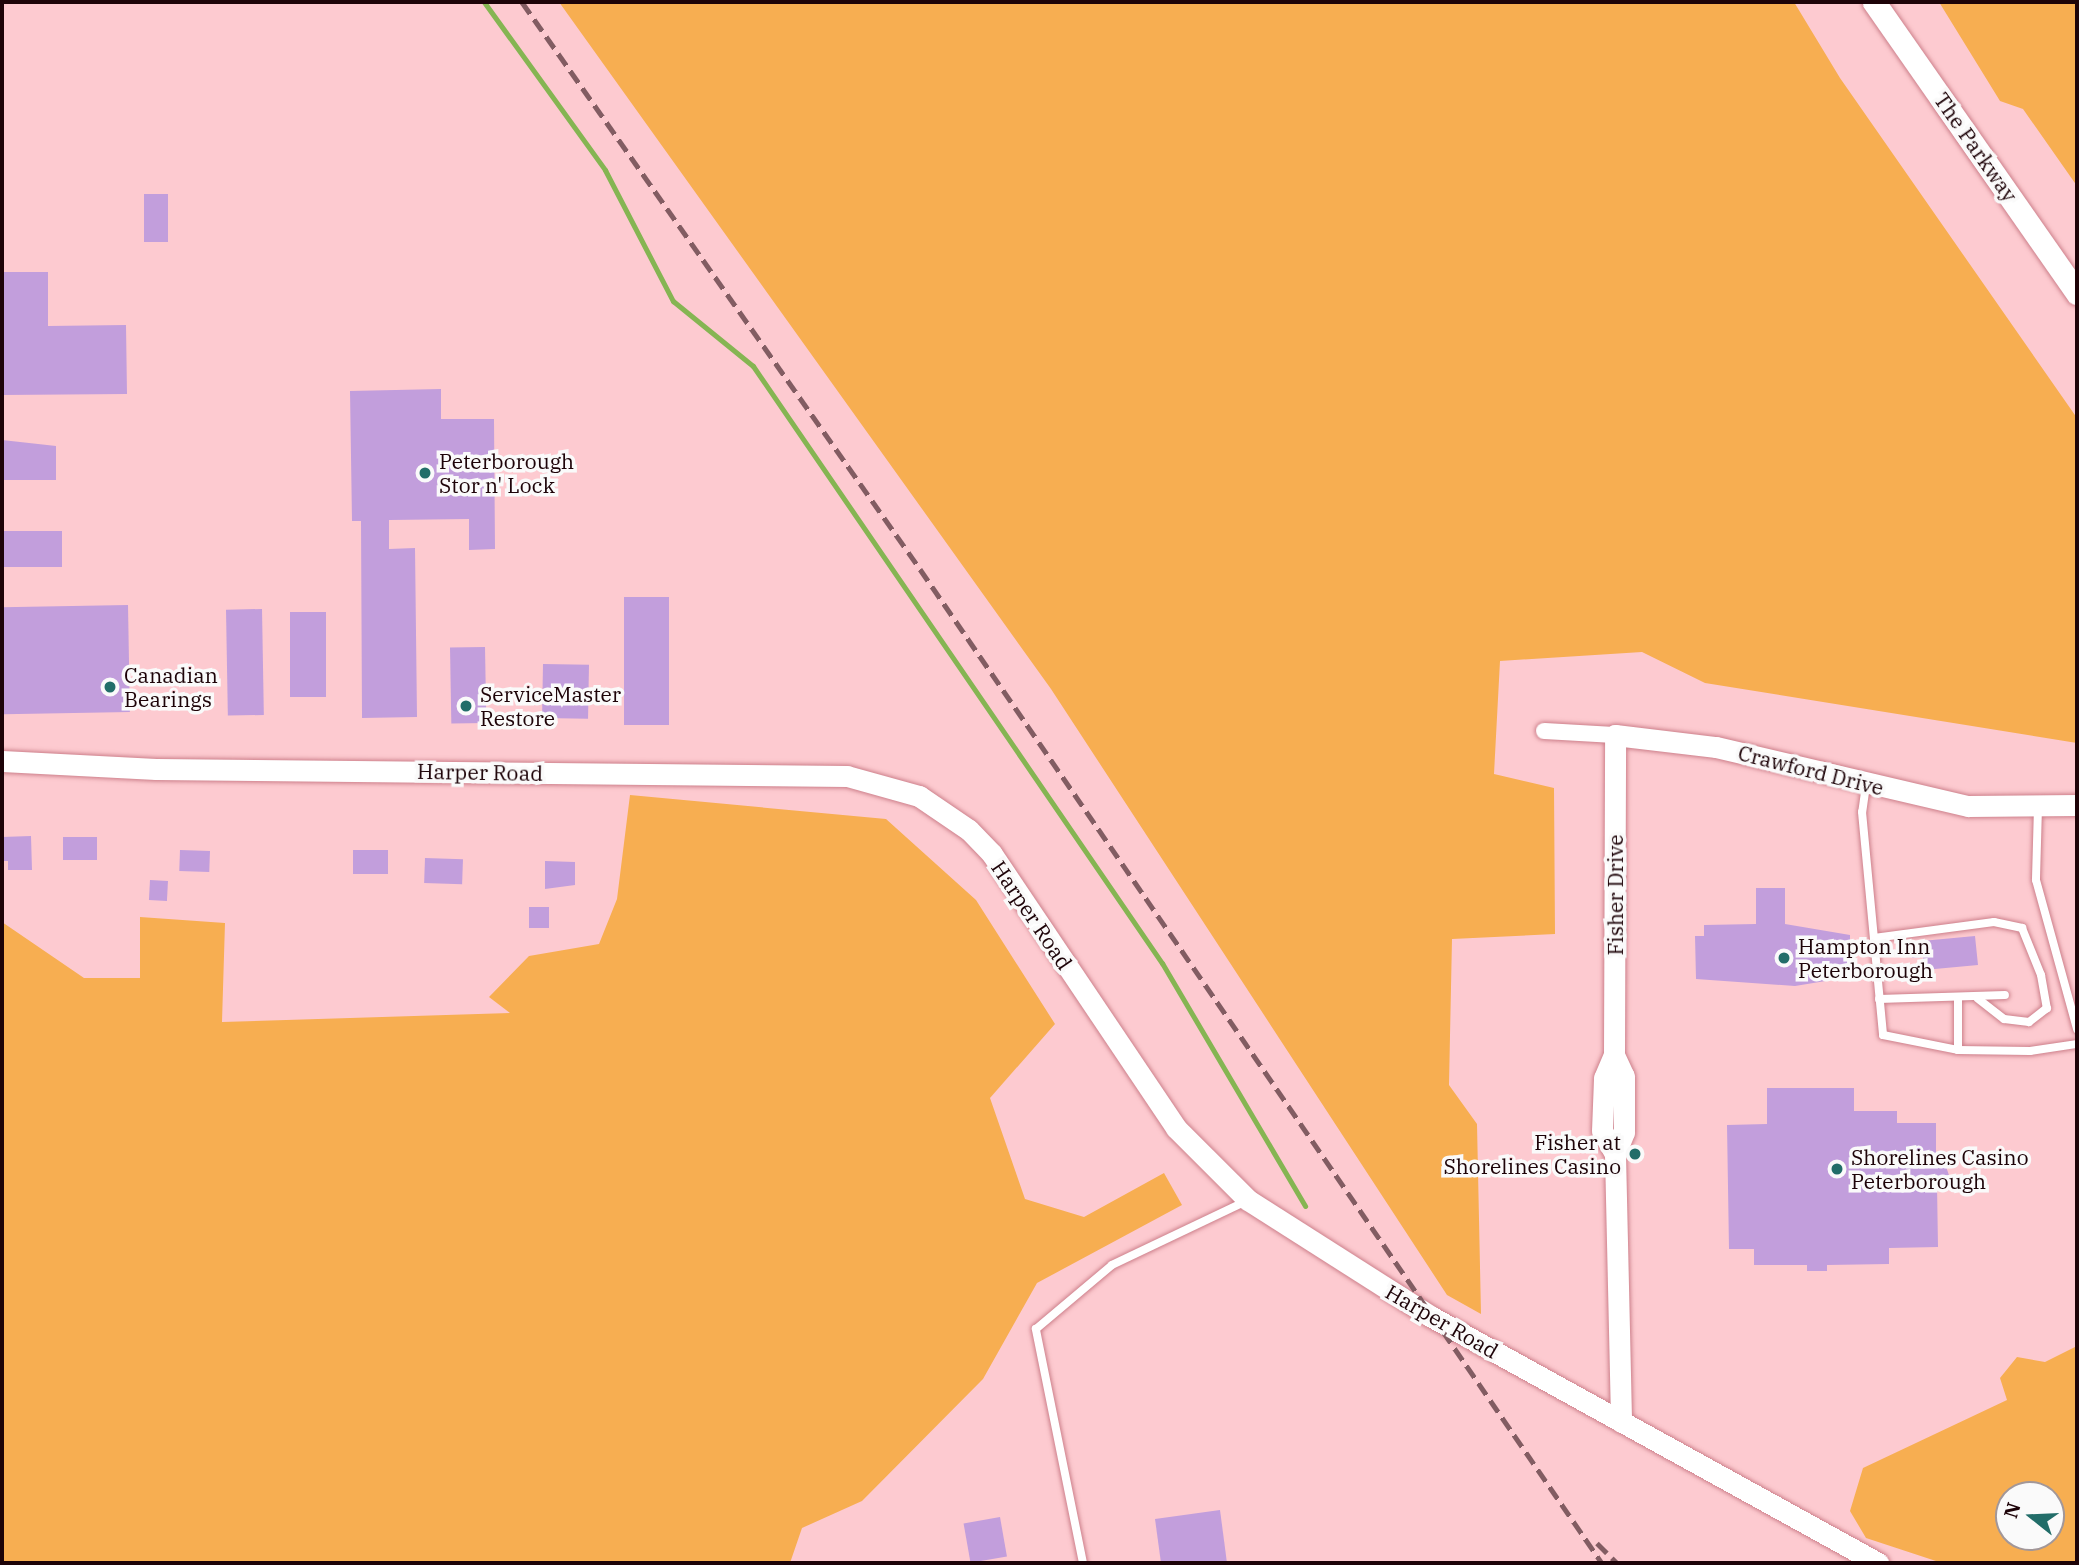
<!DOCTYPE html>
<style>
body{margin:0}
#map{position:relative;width:2079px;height:1565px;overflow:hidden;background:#fdcad0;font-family:"IBM Plex Serif",serif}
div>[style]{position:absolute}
.green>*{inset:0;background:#f7ae51}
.stream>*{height:5px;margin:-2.5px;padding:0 2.5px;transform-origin:2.5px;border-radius:2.5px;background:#85b552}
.building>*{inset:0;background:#c29edc;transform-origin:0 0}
.roads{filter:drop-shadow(0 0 2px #cd808b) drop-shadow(0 0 2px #cd808b)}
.service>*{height:8px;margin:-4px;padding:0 4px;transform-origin:4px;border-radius:4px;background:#fff}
.minor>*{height:16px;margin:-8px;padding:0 8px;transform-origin:8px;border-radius:8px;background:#fff}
.tertiary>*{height:21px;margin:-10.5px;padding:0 10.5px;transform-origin:10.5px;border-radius:10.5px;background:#fff}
.secondary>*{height:23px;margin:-11.5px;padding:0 11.5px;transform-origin:11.5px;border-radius:11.5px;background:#fff}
.rail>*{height:5px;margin-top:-2.5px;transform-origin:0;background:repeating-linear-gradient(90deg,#825c62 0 14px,transparent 0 21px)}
.dots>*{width:19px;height:19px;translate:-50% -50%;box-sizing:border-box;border:4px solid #fafafa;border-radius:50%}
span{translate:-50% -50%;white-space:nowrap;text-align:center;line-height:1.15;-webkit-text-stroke:7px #fafafa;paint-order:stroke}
.street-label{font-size:21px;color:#1d0308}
.poi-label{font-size:21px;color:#1d0308}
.left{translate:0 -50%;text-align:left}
.right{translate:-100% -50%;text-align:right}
.frame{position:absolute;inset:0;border:4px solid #1d0308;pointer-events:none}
.north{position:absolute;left:1995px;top:1481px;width:70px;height:70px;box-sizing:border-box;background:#fafafa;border:2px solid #a29799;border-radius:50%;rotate:288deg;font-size:19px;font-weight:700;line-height:28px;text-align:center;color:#1d0308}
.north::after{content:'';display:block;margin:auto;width:24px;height:32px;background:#226d69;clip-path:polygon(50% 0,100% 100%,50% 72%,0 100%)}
</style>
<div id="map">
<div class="green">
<div style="clip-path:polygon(559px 2px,1794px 2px,1840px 78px,2077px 418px,2077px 743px,1705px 683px,1642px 652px,1500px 661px,1494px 774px,1554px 788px,1555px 934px,1452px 939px,1449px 1085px,1477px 1124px,1481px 1314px,1447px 1295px,1051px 689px)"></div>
<div style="clip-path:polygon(1939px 2px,2077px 2px,2077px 186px,2023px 109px,2000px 101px)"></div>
<div style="clip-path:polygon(630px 795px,886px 819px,976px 900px,1055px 1024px,990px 1098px,1025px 1199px,1084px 1217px,1164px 1173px,1182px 1205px,1037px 1283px,983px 1379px,862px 1501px,802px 1528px,790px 1563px,2px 1563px,2px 922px,84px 978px,140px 978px,140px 917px,225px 923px,222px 1022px,510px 1013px,489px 997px,529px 956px,599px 944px,617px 899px)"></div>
<div style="clip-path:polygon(evenodd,2077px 1346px,2077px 1563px,1942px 1563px,1866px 1538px,1850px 1511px,1863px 1468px,2007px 1400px,2000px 1378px,2017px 1357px,2045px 1362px,2077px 1346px,2009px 1495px,2051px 1495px,2051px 1537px,2009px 1537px,2009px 1495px)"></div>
</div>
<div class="stream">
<div style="left:484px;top:2px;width:207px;rotate:54.2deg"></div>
<div style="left:605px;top:170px;width:148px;rotate:62.6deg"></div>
<div style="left:673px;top:301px;width:103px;rotate:39.1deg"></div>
<div style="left:753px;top:366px;width:724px;rotate:55.59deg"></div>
<div style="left:1162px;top:963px;width:282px;rotate:59.5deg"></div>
</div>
<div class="building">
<div style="left:144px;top:194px;width:24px;height:48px"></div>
<div style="clip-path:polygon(2px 272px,48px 272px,48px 326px,126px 325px,127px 394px,2px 395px)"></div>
<div style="clip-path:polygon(441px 389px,441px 419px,494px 419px,495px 549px,469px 550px,469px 519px,389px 520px,389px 549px,415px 548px,417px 717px,362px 718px,361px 521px,352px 521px,350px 391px)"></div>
<div style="clip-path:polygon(2px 440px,56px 446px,56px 480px,2px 480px)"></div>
<div style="left:62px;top:531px;width:36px;height:60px;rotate:90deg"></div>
<div style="left:624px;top:597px;width:45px;height:128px"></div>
<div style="left:128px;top:605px;width:107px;height:126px;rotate:89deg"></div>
<div style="left:262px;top:609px;width:106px;height:36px;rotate:89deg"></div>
<div style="left:290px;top:612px;width:36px;height:85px"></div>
<div style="left:485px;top:647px;width:76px;height:35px;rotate:89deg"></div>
<div style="left:543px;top:664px;width:46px;height:54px;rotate:1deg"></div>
<div style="clip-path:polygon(31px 836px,32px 870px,8px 870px,8px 861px,2px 861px,2px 837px)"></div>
<div style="left:63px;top:837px;width:34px;height:23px"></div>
<div style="left:180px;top:850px;width:30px;height:21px;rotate:2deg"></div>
<div style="left:353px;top:850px;width:35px;height:24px"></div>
<div style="left:425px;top:858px;width:38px;height:25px;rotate:2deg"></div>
<div style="clip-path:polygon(545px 861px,575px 862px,575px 885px,545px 889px)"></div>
<div style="left:150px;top:880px;width:18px;height:20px;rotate:3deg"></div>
<div style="clip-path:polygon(1756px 888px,1785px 888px,1785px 924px,1850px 935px,1850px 977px,1795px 986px,1696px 979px,1695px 936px,1704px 936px,1704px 925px,1756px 924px)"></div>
<div style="left:529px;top:907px;width:20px;height:21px"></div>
<div style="clip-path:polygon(1975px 936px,1978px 965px,1924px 970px,1923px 957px,1912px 958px,1911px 942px)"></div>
<div style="clip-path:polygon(1767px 1088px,1854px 1088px,1854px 1111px,1897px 1111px,1897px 1123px,1936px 1123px,1936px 1156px,1942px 1155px,1951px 1181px,1937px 1185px,1938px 1247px,1889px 1248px,1889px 1264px,1827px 1265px,1827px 1271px,1807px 1271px,1807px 1265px,1754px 1265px,1754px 1249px,1729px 1249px,1727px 1125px,1767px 1124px)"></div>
<div style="clip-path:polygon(1220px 1510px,1227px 1563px,1161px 1563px,1155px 1519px)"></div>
<div style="left:1000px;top:1517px;width:40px;height:37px;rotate:80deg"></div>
</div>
<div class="roads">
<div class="service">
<div style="left:1866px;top:785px;width:27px;rotate:98deg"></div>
<div style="left:1862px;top:812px;width:224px;rotate:84.6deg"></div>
<div style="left:1883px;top:1035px;width:76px;rotate:11.3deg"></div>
<div style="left:1958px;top:1050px;width:72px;rotate:0.8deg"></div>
<div style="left:2030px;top:1051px;width:48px;rotate:-8.5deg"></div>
<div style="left:2038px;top:807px;width:73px;rotate:91.6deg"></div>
<div style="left:2036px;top:880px;width:155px;rotate:74.6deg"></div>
<div style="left:1874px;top:938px;width:121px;rotate:-7.6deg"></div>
<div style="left:1994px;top:922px;width:29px;rotate:12deg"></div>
<div style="left:2022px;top:928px;width:51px;rotate:68deg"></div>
<div style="left:2041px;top:975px;width:34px;rotate:80deg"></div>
<div style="left:2047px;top:1008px;width:23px;rotate:142deg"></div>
<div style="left:2029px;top:1022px;width:25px;rotate:-173deg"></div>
<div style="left:2004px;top:1019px;width:34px;rotate:-142deg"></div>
<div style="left:1879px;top:999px;width:126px;rotate:-1.8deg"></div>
<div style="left:1958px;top:1000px;width:50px;rotate:90deg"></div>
<div style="left:1083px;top:1563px;width:239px;rotate:-101.4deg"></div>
<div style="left:1036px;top:1329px;width:99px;rotate:-40.1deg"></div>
<div style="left:1112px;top:1265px;width:148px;rotate:-25.5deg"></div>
</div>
<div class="minor">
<div style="left:1544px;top:731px;width:71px;rotate:3.2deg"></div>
</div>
<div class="tertiary">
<div style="left:2px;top:761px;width:154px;rotate:3deg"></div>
<div style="left:156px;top:769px;width:691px;rotate:0.58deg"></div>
<div style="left:847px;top:776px;width:75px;rotate:15.5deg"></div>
<div style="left:919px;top:796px;width:60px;rotate:34.2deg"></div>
<div style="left:969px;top:830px;width:33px;rotate:46deg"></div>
<div style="left:992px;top:854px;width:330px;rotate:56.1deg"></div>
<div style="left:1176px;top:1128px;width:102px;rotate:45deg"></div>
<div style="left:1248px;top:1200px;width:216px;rotate:32.5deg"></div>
<div style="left:1430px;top:1316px;width:512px;rotate:28.87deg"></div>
<div style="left:1614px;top:1055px;width:23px;rotate:65deg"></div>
<div style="left:1624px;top:1076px;width:56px;rotate:90deg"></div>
<div style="left:1624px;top:1132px;width:24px;rotate:112deg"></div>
<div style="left:1615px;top:1154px;width:268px;rotate:88.7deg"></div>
<div style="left:1615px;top:1154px;width:26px;rotate:-119deg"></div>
<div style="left:1602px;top:1131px;width:53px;rotate:-87.8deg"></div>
<div style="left:1604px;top:1078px;width:25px;rotate:-67deg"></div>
<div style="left:1614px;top:1055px;width:320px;rotate:-89.8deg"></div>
<div style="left:1615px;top:735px;width:102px;rotate:6.8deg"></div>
<div style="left:1716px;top:747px;width:259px;rotate:13.2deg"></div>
<div style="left:1968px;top:806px;width:109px;rotate:-0.5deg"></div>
</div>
<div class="secondary">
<div style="left:1874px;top:2px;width:355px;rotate:55.1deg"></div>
</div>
</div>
<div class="rail">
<div style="left:522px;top:2px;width:693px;rotate:54.93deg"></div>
<div style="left:920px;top:569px;width:1205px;rotate:55.55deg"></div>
<div style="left:1597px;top:1543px;width:28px;rotate:45deg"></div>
</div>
<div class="dots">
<div style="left:425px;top:473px;background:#226d69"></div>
<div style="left:110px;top:687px;background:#226d69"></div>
<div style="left:466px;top:706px;background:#226d69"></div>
<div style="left:1784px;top:958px;background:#226d69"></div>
<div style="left:1635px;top:1154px;background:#226d69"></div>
<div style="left:1837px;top:1169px;background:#226d69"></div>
</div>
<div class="street-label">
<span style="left:1976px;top:147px;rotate:55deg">The Parkway</span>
<span style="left:1811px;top:770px;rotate:14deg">Crawford Drive</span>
<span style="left:480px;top:772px;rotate:1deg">Harper Road</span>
<span style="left:1615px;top:895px;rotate:-90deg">Fisher Drive</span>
<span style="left:1032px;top:915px;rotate:56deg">Harper Road</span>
<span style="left:1442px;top:1321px;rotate:30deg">Harper Road</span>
</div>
<div class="poi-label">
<span class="left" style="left:439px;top:473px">Peterborough<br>Stor n' Lock</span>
<span class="left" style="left:124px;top:687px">Canadian<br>Bearings</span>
<span class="left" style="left:480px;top:706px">ServiceMaster<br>Restore</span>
<span class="left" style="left:1798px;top:958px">Hampton Inn<br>Peterborough</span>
<span class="right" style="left:1621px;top:1154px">Fisher at<br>Shorelines Casino</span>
<span class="left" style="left:1851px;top:1169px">Shorelines Casino<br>Peterborough</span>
</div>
<div class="frame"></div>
<div class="north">N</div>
</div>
